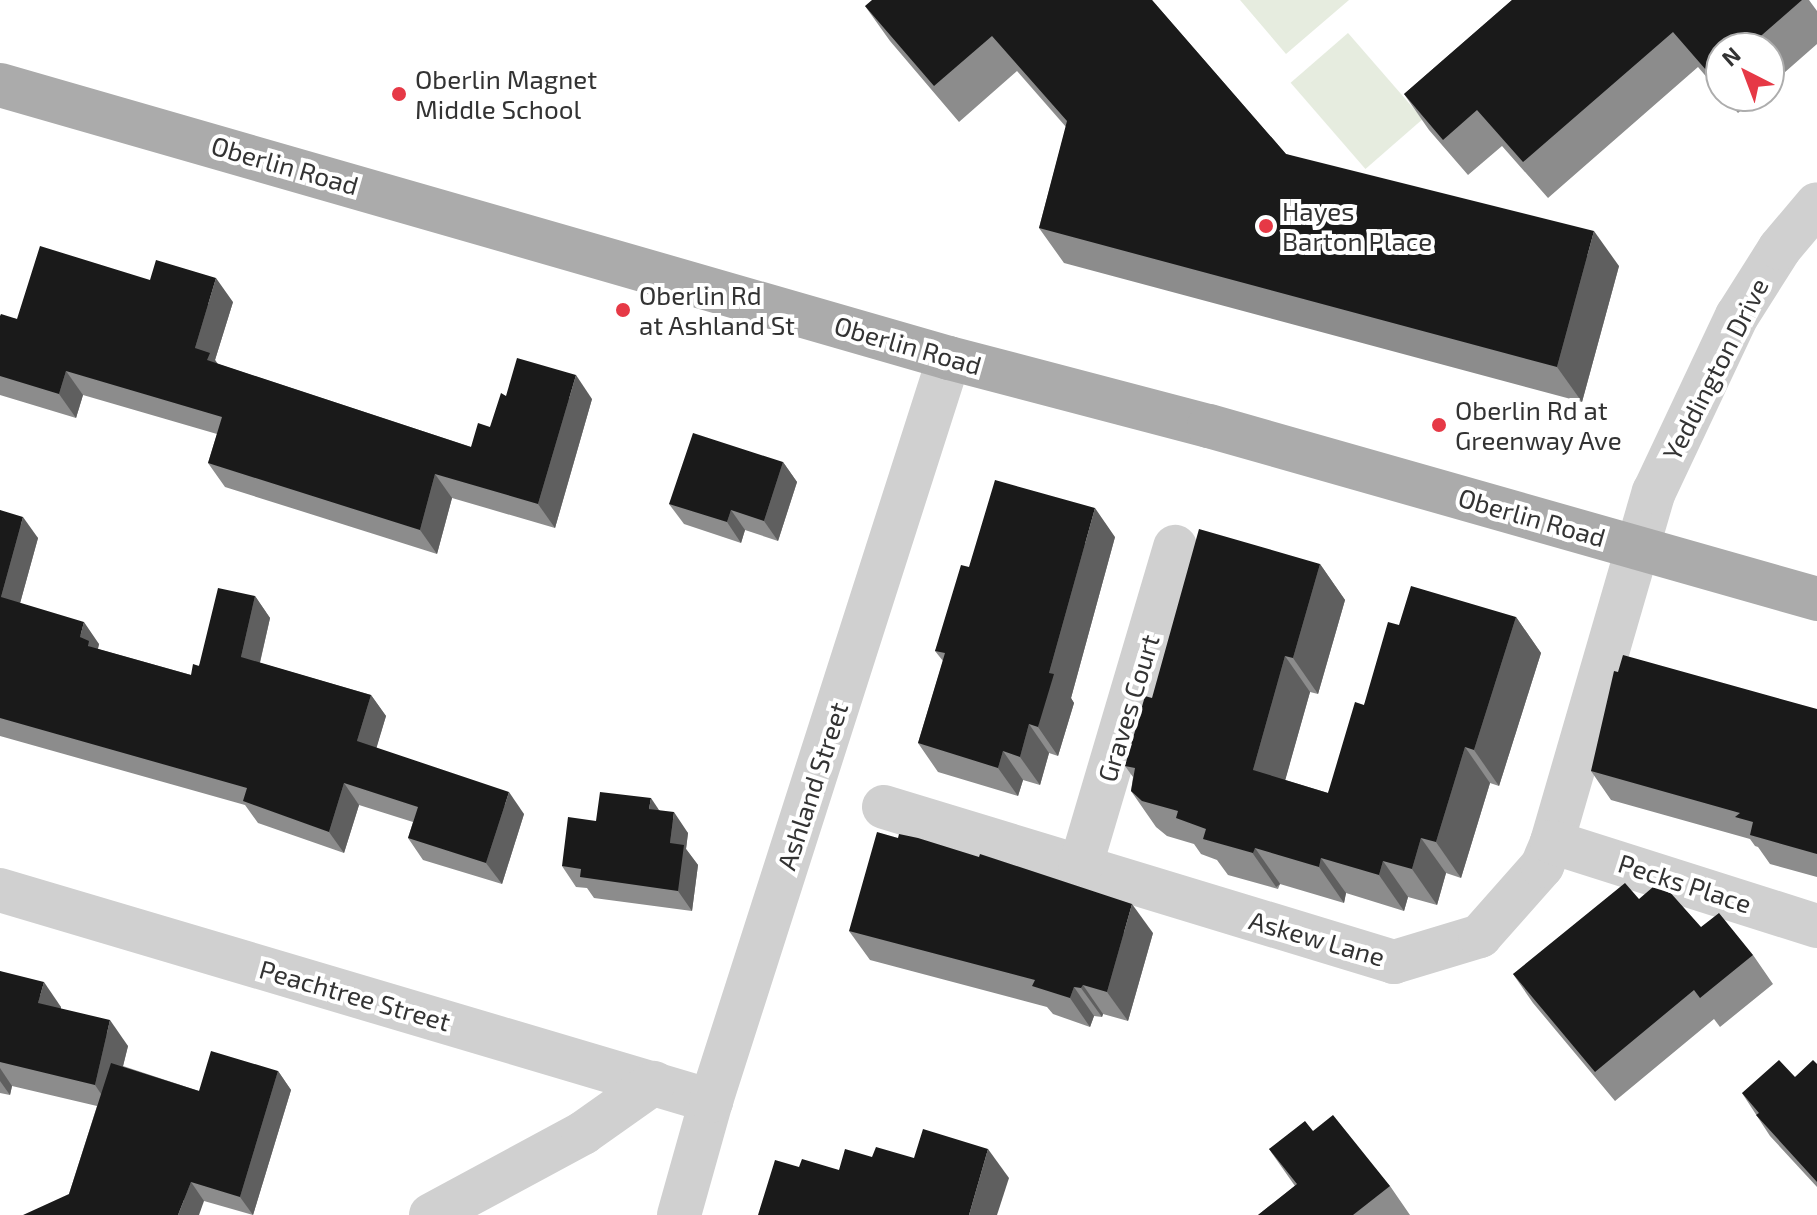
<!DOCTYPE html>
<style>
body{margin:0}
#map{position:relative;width:1817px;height:1215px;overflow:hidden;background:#fff;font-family:"Exo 2",sans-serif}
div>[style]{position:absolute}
.green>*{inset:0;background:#e6ecdf;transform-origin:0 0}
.minor>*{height:44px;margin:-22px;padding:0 22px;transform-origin:22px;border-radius:22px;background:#d0d0d0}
.major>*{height:44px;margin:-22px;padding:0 22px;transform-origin:22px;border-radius:22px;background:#ababab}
.wall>*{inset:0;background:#8c8c8c}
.shaded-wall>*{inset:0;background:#5f5f5f;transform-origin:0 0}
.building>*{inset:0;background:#1a1a1a}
.dots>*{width:22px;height:22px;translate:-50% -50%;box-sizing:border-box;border:4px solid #fff;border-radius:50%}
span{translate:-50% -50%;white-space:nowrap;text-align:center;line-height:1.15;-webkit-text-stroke:8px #fff;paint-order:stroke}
.poi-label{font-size:26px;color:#333}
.left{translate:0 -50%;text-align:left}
.street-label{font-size:26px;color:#333}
.north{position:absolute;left:1705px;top:32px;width:80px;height:80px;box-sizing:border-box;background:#fff;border:2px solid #adadad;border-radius:50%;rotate:318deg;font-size:22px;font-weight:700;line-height:32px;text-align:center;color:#333}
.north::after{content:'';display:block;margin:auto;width:28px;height:36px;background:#e63946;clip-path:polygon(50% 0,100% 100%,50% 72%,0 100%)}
</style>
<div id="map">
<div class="green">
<div style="clip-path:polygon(1240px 0,1349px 0,1286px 54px)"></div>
<div style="left:1348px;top:33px;width:114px;height:76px;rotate:49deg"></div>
</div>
<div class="minor">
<div style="left:884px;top:807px;width:533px;rotate:16.91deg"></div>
<div style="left:1394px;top:962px;width:90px;rotate:-16.8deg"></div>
<div style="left:1480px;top:936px;width:94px;rotate:-48.5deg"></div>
<div style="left:1542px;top:866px;width:26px;rotate:-67deg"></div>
<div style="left:1552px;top:842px;width:365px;rotate:-73.8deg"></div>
<div style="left:1654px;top:492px;width:195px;rotate:-64.8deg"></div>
<div style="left:1737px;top:316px;width:80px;rotate:-57.7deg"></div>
<div style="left:1780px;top:248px;width:57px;rotate:-49.9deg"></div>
<div style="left:1552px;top:842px;width:278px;rotate:17.6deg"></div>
<div style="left:1080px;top:868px;width:335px;rotate:-73.5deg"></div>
<div style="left:0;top:890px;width:742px;rotate:16.53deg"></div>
<div style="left:431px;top:1215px;width:173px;rotate:-28.3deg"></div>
<div style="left:583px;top:1133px;width:87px;rotate:-35.2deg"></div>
<div style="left:679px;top:1215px;width:118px;rotate:-74.3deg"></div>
<div style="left:711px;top:1101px;width:780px;rotate:-72.24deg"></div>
</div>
<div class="major">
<div style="left:0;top:85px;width:987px;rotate:16.05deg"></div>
<div style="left:949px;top:358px;width:269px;rotate:14.7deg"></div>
<div style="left:1209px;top:426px;width:632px;rotate:15.88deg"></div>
</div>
<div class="wall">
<div style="clip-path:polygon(1152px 0,1286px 154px,1619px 266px,1582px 402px,1064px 263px,1039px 228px,1066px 127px,1017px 71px,959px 122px,890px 41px,865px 6px)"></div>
<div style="clip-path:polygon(1512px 0,1809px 0,1817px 11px,1817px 44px,1769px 86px,1769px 48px,1721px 48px,1721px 94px,1698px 67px,1548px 198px,1502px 146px,1468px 175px,1429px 130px,1404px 94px)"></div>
<div style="clip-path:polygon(1723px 96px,1758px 96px,1738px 113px)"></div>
<div style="clip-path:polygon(233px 302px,215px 360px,218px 364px,471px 447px,490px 427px,506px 396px,592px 399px,555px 528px,452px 498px,437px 554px,225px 487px,208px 463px,217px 434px,83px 395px,76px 418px,0 395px,0 316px,17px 319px)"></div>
<div style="clip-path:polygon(783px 462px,797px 482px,778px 541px,745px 530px,741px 543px,684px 524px,669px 504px)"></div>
<div style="clip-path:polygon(0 510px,38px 538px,20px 603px,99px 644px,98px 649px,191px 675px,255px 596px,270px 618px,260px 663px,371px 695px,386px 716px,376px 748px,524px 814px,502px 884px,423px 860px,408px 838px,413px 822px,359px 805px,344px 853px,258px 823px,245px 805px,0 736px)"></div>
<div style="clip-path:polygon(1115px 537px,1071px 698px,1074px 703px,1058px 756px,1049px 753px,1040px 785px,1023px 780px,1018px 796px,938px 772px,918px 743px,943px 661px,935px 651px,969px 567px)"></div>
<div style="clip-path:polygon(1320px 564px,1345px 600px,1318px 694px,1310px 692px,1285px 780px,1328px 793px,1364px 705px,1399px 625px,1516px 617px,1541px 653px,1499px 786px,1490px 783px,1461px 878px,1446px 873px,1437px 905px,1408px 897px,1404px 911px,1346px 893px,1344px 903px,1280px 884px,1278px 889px,1228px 875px,1217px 860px,1201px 854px,1194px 844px,1167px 836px,1156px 827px,1131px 791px,1133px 777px,1125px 766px,1152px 698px)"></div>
<div style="clip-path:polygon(1817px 709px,1817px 877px,1770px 864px,1758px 847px,1755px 846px,1750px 839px,1611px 800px,1591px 771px)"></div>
<div style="clip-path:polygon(659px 810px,688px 833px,686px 849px,698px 865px,692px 911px,594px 898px,587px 888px,576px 887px,562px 866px,596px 821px)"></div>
<div style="clip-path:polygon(1639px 899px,1753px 955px,1773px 984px,1720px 1027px,1714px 1019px,1615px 1101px,1533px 1003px,1513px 974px)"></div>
<div style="clip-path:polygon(849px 931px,1153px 933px,1128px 1021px,1103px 1014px,1102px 1017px,1094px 1016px,1090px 1027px,1053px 1014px,1047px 1007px,870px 960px)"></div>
<div style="clip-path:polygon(0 971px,61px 1007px,61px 1009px,128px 1046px,123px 1066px,199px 1091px,278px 1071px,291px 1090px,253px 1215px,204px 1201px,69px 1194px,97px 1106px,12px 1086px,10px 1095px,0 1093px)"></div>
<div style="clip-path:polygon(1817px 1064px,1817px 1187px,1770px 1136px,1742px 1093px,1795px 1077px)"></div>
<div style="clip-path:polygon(1313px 1131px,1390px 1186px,1410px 1215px,1258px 1215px,1295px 1186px,1269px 1149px)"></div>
</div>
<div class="shaded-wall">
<div style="clip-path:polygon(1594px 231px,1619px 266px,1582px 402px,1557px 367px)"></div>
<div style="clip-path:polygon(216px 278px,233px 302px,215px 360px,226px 377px,224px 384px,195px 348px)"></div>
<div style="clip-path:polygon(66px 371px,83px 395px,76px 418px,59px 394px)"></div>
<div style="clip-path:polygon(576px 375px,592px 399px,555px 528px,538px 504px)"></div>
<div style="clip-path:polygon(783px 462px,797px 482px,778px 541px,764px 521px)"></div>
<div style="clip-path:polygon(435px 474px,452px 498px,437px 554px,420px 530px)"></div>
<div style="clip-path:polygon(1095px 508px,1115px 537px,1071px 698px,1074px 703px,1058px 756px,1038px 727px,1049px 673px)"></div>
<div style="clip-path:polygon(731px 510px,745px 530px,741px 543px,727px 522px)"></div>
<div style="clip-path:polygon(23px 517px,38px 538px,16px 618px,1px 597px)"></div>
<div style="clip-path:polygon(1320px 564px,1345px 600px,1318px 694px,1293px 658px)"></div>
<div style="clip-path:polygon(255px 596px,270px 618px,256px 679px,241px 657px)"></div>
<div style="clip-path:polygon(1516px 617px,1541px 653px,1499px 786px,1474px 750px)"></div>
<div style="clip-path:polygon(84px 622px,99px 644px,97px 652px,104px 662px,80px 637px)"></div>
<div style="clip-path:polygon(1285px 656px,1310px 692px,1278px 806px,1253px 770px)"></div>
<div style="clip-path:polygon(371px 695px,386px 716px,372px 763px,357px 741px)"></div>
<div style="clip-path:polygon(1029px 724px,1049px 753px,1040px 785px,1020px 757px)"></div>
<div style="clip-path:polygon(1465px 747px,1490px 783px,1461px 878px,1436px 842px)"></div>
<div style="clip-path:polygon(1003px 751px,1023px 780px,1018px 796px,998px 768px)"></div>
<div style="clip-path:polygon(344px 783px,359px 805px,344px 853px,329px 832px)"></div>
<div style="clip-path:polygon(509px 792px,524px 814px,502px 884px,486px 863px)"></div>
<div style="clip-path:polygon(651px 798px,665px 819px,649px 809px)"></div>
<div style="clip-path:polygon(674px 812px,688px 833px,686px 849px,698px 865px,692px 911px,678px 891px,670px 843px)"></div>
<div style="clip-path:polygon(1421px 838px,1446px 873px,1437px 905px,1412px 869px)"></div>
<div style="left:1255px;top:848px;width:44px;height:5px;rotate:55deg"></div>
<div style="clip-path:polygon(1321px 858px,1346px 893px,1344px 903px,1319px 867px)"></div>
<div style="clip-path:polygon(1383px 861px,1408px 897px,1404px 911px,1379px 875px)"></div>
<div style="clip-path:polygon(1132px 904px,1153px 933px,1128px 1021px,1107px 992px)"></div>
<div style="clip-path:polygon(44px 982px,61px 1007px,56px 1028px,38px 1003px)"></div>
<div style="clip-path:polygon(1083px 985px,1103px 1014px,1102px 1017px,1081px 988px)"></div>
<div style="clip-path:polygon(1074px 987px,1094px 1016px,1090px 1027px,1070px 998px)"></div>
<div style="clip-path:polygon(110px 1020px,128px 1046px,112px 1110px,95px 1085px)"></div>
<div style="clip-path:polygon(0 1068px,12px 1086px,10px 1095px,0 1081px)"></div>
<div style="clip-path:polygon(278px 1071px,291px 1090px,253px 1215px,240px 1197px)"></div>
<div style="clip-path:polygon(988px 1149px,1009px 1178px,997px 1215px,969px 1215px)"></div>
<div style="clip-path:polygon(191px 1182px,204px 1201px,199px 1215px,178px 1215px)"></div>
</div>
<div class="building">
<div style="clip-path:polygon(872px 0,1152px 0,1286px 154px,1594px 231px,1557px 367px,1039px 228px,1067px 121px,992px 36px,934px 86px,865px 6px)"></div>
<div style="clip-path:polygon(1512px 0,1802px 0,1747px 48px,1721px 48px,1721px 71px,1713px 78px,1673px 32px,1523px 162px,1477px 110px,1443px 140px,1404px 94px)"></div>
<div style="clip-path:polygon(40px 246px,150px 280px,156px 260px,216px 278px,195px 348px,210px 353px,207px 360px,471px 447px,478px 423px,490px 427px,501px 393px,506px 396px,517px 358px,576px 375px,538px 504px,435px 474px,420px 530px,208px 463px,222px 417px,66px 371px,59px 394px,0 376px,0 316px,1px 314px,17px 319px)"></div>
<div style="clip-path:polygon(693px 433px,783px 462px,764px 521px,731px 510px,727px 522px,669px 504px)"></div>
<div style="clip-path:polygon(995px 480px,1095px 508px,1049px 673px,1054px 674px,1038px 727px,1029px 724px,1020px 757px,1003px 751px,998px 768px,918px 743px,945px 653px,935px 651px,961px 565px,969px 567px)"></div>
<div style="clip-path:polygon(0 510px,23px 517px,1px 597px,84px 622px,80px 637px,89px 641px,88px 646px,191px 675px,193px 664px,199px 666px,218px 588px,255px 596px,241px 657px,371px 695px,357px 741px,509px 792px,486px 863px,408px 838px,418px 807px,344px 783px,329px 832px,243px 801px,247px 788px,0 718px)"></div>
<div style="clip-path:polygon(1199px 529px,1320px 564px,1293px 658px,1285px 656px,1253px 770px,1328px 793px,1355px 702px,1364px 705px,1388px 622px,1399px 625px,1411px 586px,1516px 617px,1474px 750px,1465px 747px,1436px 842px,1421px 838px,1412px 869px,1383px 861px,1379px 875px,1321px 858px,1319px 867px,1255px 848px,1253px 853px,1203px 839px,1206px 829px,1176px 818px,1178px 811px,1142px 801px,1131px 791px,1135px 768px,1125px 766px,1145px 696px,1152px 698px)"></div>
<div style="clip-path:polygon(1623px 655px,1817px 709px,1817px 854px,1750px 835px,1753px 822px,1735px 817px,1740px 813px,1591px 771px,1614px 671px,1618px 672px)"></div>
<div style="clip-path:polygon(600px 792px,651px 798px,649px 809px,674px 812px,670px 843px,684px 845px,678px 891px,580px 877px,581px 869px,562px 866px,568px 817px,596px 821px)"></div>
<div style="clip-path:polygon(877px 832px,898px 838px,899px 834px,918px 838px,979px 857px,980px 854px,1132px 904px,1107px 992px,1083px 985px,1081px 988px,1074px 987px,1070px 998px,1032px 986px,1035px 980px,849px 931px)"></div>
<div style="clip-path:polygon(1660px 881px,1701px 927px,1719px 913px,1753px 955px,1700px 998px,1694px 990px,1595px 1072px,1513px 974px,1625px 883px,1639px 899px)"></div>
<div style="clip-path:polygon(0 971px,44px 982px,38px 1003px,110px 1020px,95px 1085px,0 1062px)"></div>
<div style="clip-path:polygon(211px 1051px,278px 1071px,240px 1197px,191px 1182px,178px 1215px,23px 1215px,69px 1194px,111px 1063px,199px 1091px)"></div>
<div style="clip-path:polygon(1779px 1060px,1795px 1077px,1813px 1060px,1817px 1064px,1817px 1182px,1756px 1115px,1759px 1113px,1742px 1093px)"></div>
<div style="clip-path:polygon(1333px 1115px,1390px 1186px,1353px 1215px,1258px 1215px,1297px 1184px,1269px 1149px,1305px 1121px,1313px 1131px)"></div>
<div style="clip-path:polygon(923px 1129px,988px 1149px,969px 1215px,758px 1215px,775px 1160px,799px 1167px,802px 1159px,839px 1170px,845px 1149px,872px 1157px,876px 1147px,914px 1158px)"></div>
</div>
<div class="dots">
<div style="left:399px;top:94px;background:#e63946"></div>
<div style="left:1266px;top:226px;background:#e63946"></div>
<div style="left:623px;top:310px;background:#e63946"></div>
<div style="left:1439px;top:425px;background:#e63946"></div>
</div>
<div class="poi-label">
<span class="left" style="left:415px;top:94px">Oberlin Magnet<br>Middle School</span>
<span class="left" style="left:1282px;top:226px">Hayes<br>Barton Place</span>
<span class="left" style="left:639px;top:310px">Oberlin Rd<br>at Ashland St</span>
<span class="left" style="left:1455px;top:425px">Oberlin Rd at<br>Greenway Ave</span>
</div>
<div class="street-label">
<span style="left:285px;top:165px;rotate:16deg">Oberlin Road</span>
<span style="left:908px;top:345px;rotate:16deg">Oberlin Road</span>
<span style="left:1715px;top:369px;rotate:-63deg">Yeddington Drive</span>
<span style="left:1532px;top:517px;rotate:16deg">Oberlin Road</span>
<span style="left:1128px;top:708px;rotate:-73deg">Graves Court</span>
<span style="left:812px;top:786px;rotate:-72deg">Ashland Street</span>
<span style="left:1685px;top:883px;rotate:18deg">Pecks Place</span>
<span style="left:1317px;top:938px;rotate:16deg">Askew Lane</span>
<span style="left:355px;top:995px;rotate:16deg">Peachtree Street</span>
</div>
<div class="north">N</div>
</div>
